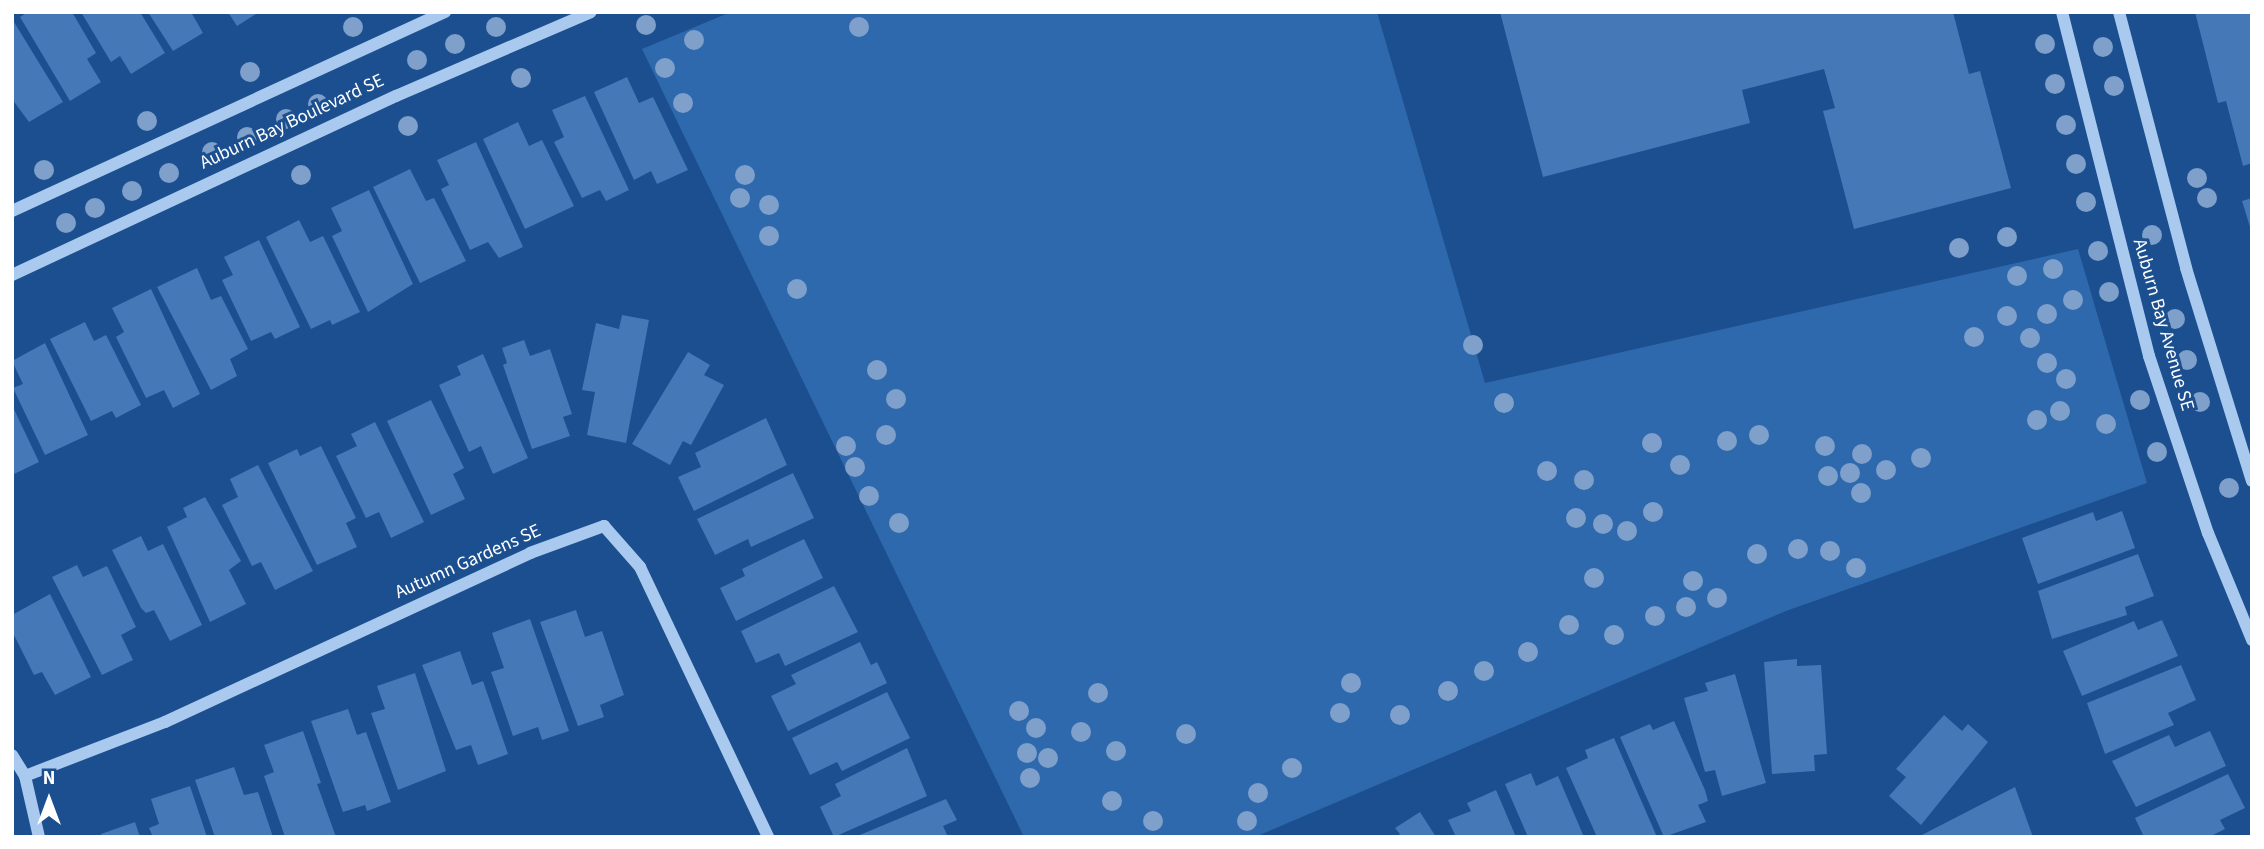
<!DOCTYPE html>
<style>
body{margin:0}
#map{position:relative;width:2264px;height:849px;overflow:hidden;background:#1b4f8f;font-family:"Source Sans 3",sans-serif}
div>[style]{position:absolute}
.green>*{inset:0;background:#2e69ad}
.building>*{inset:0;background:#4478b7}
.minor>*{height:12px;margin:-6px;padding:0 6px;transform-origin:6px;border-radius:6px;background:#a9c9ee}
.trees>*{width:20px;height:20px;margin:-10px;border-radius:50%;background:#7ea0ca}
span{translate:-50% -50%;white-space:nowrap;text-align:center;line-height:1.15;-webkit-text-stroke:6px #1b4f8f;paint-order:stroke}
.street-label{font-size:19px;color:#fff}
.frame{position:absolute;inset:0;border:14px solid #fff;pointer-events:none}
.north{position:absolute;left:14px;top:765px;width:70px;height:70px;-webkit-text-stroke:5px #1b4f8f;paint-order:stroke;rotate:0deg;font-size:19px;font-weight:700;line-height:28px;text-align:center;color:#fff}
.north::after{content:'';display:block;margin:auto;width:24px;height:32px;background:#fff;clip-path:polygon(50% 0,100% 100%,50% 72%,0 100%)}
</style>
<div id="map">
<div class="green">
<div style="clip-path:polygon(731px 12px,1377px 12px,1485px 383px,2078px 249px,2147px 483px,1786px 611px,1255px 837px,1024px 837px,642px 49px)"></div>
</div>
<div class="building">
<div style="clip-path:polygon(28px 12px,72px 12px,96px 53px,87px 59px,101px 82px,70px 101px,20px 17px)"></div>
<div style="clip-path:polygon(81px 12px,140px 12px,165px 53px,131px 74px,120px 56px,111px 62px)"></div>
<div style="clip-path:polygon(148px 12px,191px 12px,203px 33px,173px 51px)"></div>
<div style="clip-path:polygon(228px 12px,259px 12px,237px 26px)"></div>
<div style="clip-path:polygon(1500px 12px,1953px 12px,1969px 74px,1980px 71px,2011px 188px,1854px 229px,1823px 111px,1835px 108px,1824px 69px,1742px 90px,1750px 123px,1543px 177px)"></div>
<div style="clip-path:polygon(2195px 12px,2252px 12px,2252px 163px,2243px 166px,2226px 101px,2218px 103px)"></div>
<div style="clip-path:polygon(14px 22px,63px 102px,29px 122px,12px 99px)"></div>
<div style="clip-path:polygon(627px 77px,639px 103px,653px 97px,688px 170px,657px 184px,651px 171px,634px 180px,594px 92px)"></div>
<div style="clip-path:polygon(585px 96px,629px 190px,606px 201px,600px 190px,582px 198px,554px 142px,564px 137px,552px 110px)"></div>
<div style="clip-path:polygon(518px 122px,529px 146px,542px 140px,574px 206px,525px 229px,483px 139px)"></div>
<div style="clip-path:polygon(476px 142px,523px 247px,499px 258px,488px 242px,470px 250px,441px 189px,449px 185px,437px 160px)"></div>
<div style="clip-path:polygon(410px 169px,426px 201px,434px 198px,466px 261px,420px 283px,373px 187px)"></div>
<div style="clip-path:polygon(369px 190px,413px 284px,368px 312px,332px 236px,342px 231px,331px 208px)"></div>
<div style="clip-path:polygon(2252px 198px,2252px 230px,2251px 230px,2242px 201px)"></div>
<div style="clip-path:polygon(299px 220px,310px 242px,323px 236px,360px 312px,332px 325px,330px 320px,311px 329px,266px 237px)"></div>
<div style="clip-path:polygon(259px 240px,300px 327px,275px 339px,271px 332px,251px 341px,222px 280px,233px 275px,224px 257px)"></div>
<div style="clip-path:polygon(197px 268px,211px 300px,221px 296px,248px 349px,230px 359px,237px 376px,211px 390px,157px 287px)"></div>
<div style="clip-path:polygon(151px 289px,200px 394px,173px 408px,164px 390px,146px 398px,116px 337px,124px 332px,112px 308px)"></div>
<div style="clip-path:polygon(622px 315px,649px 320px,626px 443px,587px 435px,595px 392px,582px 390px,596px 323px,619px 329px)"></div>
<div style="clip-path:polygon(85px 322px,94px 341px,106px 335px,141px 405px,116px 418px,112px 411px,91px 421px,50px 339px)"></div>
<div style="clip-path:polygon(524px 340px,530px 356px,550px 349px,572px 414px,563px 417px,570px 436px,532px 449px,503px 365px,507px 363px,502px 348px)"></div>
<div style="clip-path:polygon(45px 343px,88px 435px,45px 455px,13px 388px,23px 384px,12px 361px)"></div>
<div style="clip-path:polygon(688px 352px,710px 365px,704px 375px,724px 385px,691px 445px,683px 441px,670px 465px,632px 444px)"></div>
<div style="clip-path:polygon(483px 354px,528px 458px,493px 474px,481px 446px,469px 452px,439px 385px,461px 375px,457px 366px)"></div>
<div style="clip-path:polygon(431px 400px,464px 468px,453px 474px,465px 499px,431px 515px,387px 421px)"></div>
<div style="clip-path:polygon(12px 405px,39px 462px,12px 475px)"></div>
<div style="clip-path:polygon(766px 418px,787px 465px,694px 511px,678px 477px,701px 467px,695px 453px)"></div>
<div style="clip-path:polygon(375px 422px,424px 522px,391px 538px,379px 512px,366px 518px,336px 456px,357px 446px,351px 434px)"></div>
<div style="clip-path:polygon(321px 446px,356px 518px,346px 523px,357px 547px,317px 565px,268px 463px,297px 449px,300px 456px)"></div>
<div style="clip-path:polygon(258px 465px,313px 571px,275px 590px,261px 562px,252px 566px,222px 505px,238px 497px,230px 479px)"></div>
<div style="clip-path:polygon(793px 473px,814px 518px,751px 547px,748px 539px,715px 555px,697px 519px)"></div>
<div style="clip-path:polygon(205px 497px,241px 561px,229px 570px,246px 604px,210px 622px,167px 527px,187px 517px,183px 508px)"></div>
<div style="clip-path:polygon(2122px 511px,2135px 548px,2038px 584px,2022px 538px,2093px 512px,2096px 521px)"></div>
<div style="clip-path:polygon(141px 536px,148px 551px,163px 544px,202px 625px,170px 641px,154px 610px,146px 613px,141px 608px,112px 550px)"></div>
<div style="clip-path:polygon(804px 539px,823px 578px,736px 621px,720px 588px,745px 576px,742px 569px)"></div>
<div style="clip-path:polygon(2138px 554px,2154px 596px,2125px 607px,2127px 615px,2052px 639px,2038px 591px)"></div>
<div style="clip-path:polygon(77px 565px,83px 577px,107px 566px,136px 627px,121px 635px,133px 660px,102px 675px,52px 577px)"></div>
<div style="clip-path:polygon(834px 586px,858px 632px,785px 666px,779px 653px,756px 663px,741px 631px)"></div>
<div style="clip-path:polygon(50px 594px,91px 677px,55px 695px,42px 672px,34px 675px,12px 631px,12px 615px)"></div>
<div style="clip-path:polygon(576px 610px,585px 637px,602px 631px,624px 695px,600px 705px,604px 717px,578px 726px,540px 622px)"></div>
<div style="clip-path:polygon(530px 619px,569px 731px,542px 740px,538px 727px,513px 736px,491px 672px,504px 668px,492px 633px)"></div>
<div style="clip-path:polygon(2162px 620px,2178px 656px,2082px 696px,2063px 651px,2134px 621px,2138px 630px)"></div>
<div style="clip-path:polygon(860px 642px,871px 665px,877px 662px,887px 683px,788px 731px,771px 696px,796px 684px,791px 675px)"></div>
<div style="clip-path:polygon(460px 651px,472px 685px,483px 681px,508px 754px,478px 765px,471px 745px,456px 750px,422px 665px)"></div>
<div style="clip-path:polygon(1797px 659px,1797px 666px,1821px 665px,1827px 754px,1814px 755px,1815px 771px,1772px 774px,1764px 662px)"></div>
<div style="clip-path:polygon(2181px 665px,2196px 700px,2168px 713px,2174px 725px,2105px 754px,2087px 703px)"></div>
<div style="clip-path:polygon(415px 673px,446px 771px,398px 790px,371px 713px,385px 709px,377px 686px)"></div>
<div style="clip-path:polygon(1735px 674px,1766px 783px,1722px 796px,1715px 770px,1705px 772px,1684px 698px,1708px 691px,1705px 683px)"></div>
<div style="clip-path:polygon(887px 692px,910px 738px,842px 771px,837px 762px,810px 775px,792px 738px)"></div>
<div style="clip-path:polygon(348px 709px,357px 735px,366px 732px,391px 802px,367px 811px,365px 805px,343px 812px,311px 721px)"></div>
<div style="clip-path:polygon(1944px 715px,1962px 731px,1968px 724px,1988px 742px,1921px 825px,1889px 796px,1906px 777px,1896px 769px)"></div>
<div style="clip-path:polygon(1674px 721px,1705px 790px,1708px 801px,1698px 805px,1706px 822px,1664px 837px,1620px 737px,1650px 724px,1653px 730px)"></div>
<div style="clip-path:polygon(303px 731px,321px 783px,317px 784px,336px 837px,285px 837px,264px 776px,274px 772px,264px 745px)"></div>
<div style="clip-path:polygon(2210px 731px,2226px 766px,2136px 807px,2112px 761px,2169px 735px,2175px 747px)"></div>
<div style="clip-path:polygon(1614px 738px,1657px 837px,1597px 837px,1566px 768px,1588px 758px,1585px 750px)"></div>
<div style="clip-path:polygon(907px 748px,927px 796px,834px 837px,820px 807px,841px 796px,835px 784px)"></div>
<div style="clip-path:polygon(234px 767px,244px 795px,258px 792px,273px 837px,215px 837px,195px 780px)"></div>
<div style="clip-path:polygon(1531px 773px,1536px 786px,1558px 776px,1584px 837px,1528px 837px,1505px 784px)"></div>
<div style="clip-path:polygon(2228px 774px,2245px 808px,2220px 820px,2225px 829px,2209px 837px,2144px 837px,2135px 818px)"></div>
<div style="clip-path:polygon(190px 786px,207px 837px,153px 837px,149px 828px,159px 824px,151px 799px)"></div>
<div style="clip-path:polygon(2015px 787px,2033px 837px,1918px 837px)"></div>
<div style="clip-path:polygon(1496px 790px,1516px 837px,1456px 837px,1448px 820px,1471px 811px,1467px 803px)"></div>
<div style="clip-path:polygon(946px 799px,957px 820px,943px 826px,948px 837px,855px 837px)"></div>
<div style="clip-path:polygon(1420px 812px,1436px 837px,1396px 837px,1400px 834px,1395px 828px)"></div>
<div style="clip-path:polygon(135px 822px,140px 837px,102px 837px,101px 834px)"></div>
</div>
<div class="minor">
<div style="left:2062px;top:12px;width:355px;rotate:75.8deg"></div>
<div style="left:2149px;top:356px;width:187px;rotate:71.6deg"></div>
<div style="left:2208px;top:533px;width:116px;rotate:67.6deg"></div>
<div style="left:2119px;top:12px;width:265px;rotate:75.3deg"></div>
<div style="left:2186px;top:268px;width:223px;rotate:72.8deg"></div>
<div style="left:12px;top:211px;width:477px;rotate:-24.7deg"></div>
<div style="left:12px;top:275px;width:424px;rotate:-25deg"></div>
<div style="left:396px;top:96px;width:212px;rotate:-23.3deg"></div>
<div style="left:12px;top:755px;width:25px;rotate:58deg"></div>
<div style="left:25px;top:776px;width:63px;rotate:77.1deg"></div>
<div style="left:25px;top:776px;width:150px;rotate:-21.1deg"></div>
<div style="left:165px;top:722px;width:402px;rotate:-24.8deg"></div>
<div style="left:530px;top:553px;width:79px;rotate:-20deg"></div>
<div style="left:604px;top:526px;width:55px;rotate:48.7deg"></div>
<div style="left:640px;top:567px;width:299px;rotate:64.6deg"></div>
</div>
<div class="trees">
<div style="left:646px;top:25px"></div>
<div style="left:353px;top:27px"></div>
<div style="left:496px;top:27px"></div>
<div style="left:859px;top:27px"></div>
<div style="left:694px;top:40px"></div>
<div style="left:455px;top:44px"></div>
<div style="left:2045px;top:44px"></div>
<div style="left:2103px;top:47px"></div>
<div style="left:417px;top:60px"></div>
<div style="left:665px;top:68px"></div>
<div style="left:250px;top:72px"></div>
<div style="left:521px;top:78px"></div>
<div style="left:2055px;top:84px"></div>
<div style="left:2114px;top:86px"></div>
<div style="left:683px;top:103px"></div>
<div style="left:318px;top:104px"></div>
<div style="left:286px;top:119px"></div>
<div style="left:147px;top:121px"></div>
<div style="left:2066px;top:125px"></div>
<div style="left:408px;top:126px"></div>
<div style="left:247px;top:137px"></div>
<div style="left:212px;top:152px"></div>
<div style="left:2076px;top:164px"></div>
<div style="left:44px;top:170px"></div>
<div style="left:169px;top:173px"></div>
<div style="left:301px;top:175px"></div>
<div style="left:745px;top:175px"></div>
<div style="left:2197px;top:178px"></div>
<div style="left:132px;top:191px"></div>
<div style="left:740px;top:198px"></div>
<div style="left:2207px;top:198px"></div>
<div style="left:2086px;top:202px"></div>
<div style="left:769px;top:205px"></div>
<div style="left:95px;top:208px"></div>
<div style="left:66px;top:223px"></div>
<div style="left:2152px;top:235px"></div>
<div style="left:769px;top:236px"></div>
<div style="left:2007px;top:237px"></div>
<div style="left:1959px;top:248px"></div>
<div style="left:2098px;top:251px"></div>
<div style="left:2053px;top:269px"></div>
<div style="left:2017px;top:276px"></div>
<div style="left:797px;top:289px"></div>
<div style="left:2109px;top:292px"></div>
<div style="left:2073px;top:300px"></div>
<div style="left:2047px;top:314px"></div>
<div style="left:2007px;top:316px"></div>
<div style="left:2175px;top:319px"></div>
<div style="left:1974px;top:337px"></div>
<div style="left:2030px;top:338px"></div>
<div style="left:1473px;top:345px"></div>
<div style="left:2187px;top:360px"></div>
<div style="left:2047px;top:363px"></div>
<div style="left:877px;top:370px"></div>
<div style="left:2066px;top:379px"></div>
<div style="left:896px;top:399px"></div>
<div style="left:2140px;top:400px"></div>
<div style="left:2200px;top:402px"></div>
<div style="left:1504px;top:403px"></div>
<div style="left:2060px;top:411px"></div>
<div style="left:2037px;top:420px"></div>
<div style="left:2106px;top:424px"></div>
<div style="left:886px;top:435px"></div>
<div style="left:1759px;top:435px"></div>
<div style="left:1727px;top:441px"></div>
<div style="left:1652px;top:443px"></div>
<div style="left:846px;top:446px"></div>
<div style="left:1825px;top:446px"></div>
<div style="left:2157px;top:452px"></div>
<div style="left:1862px;top:454px"></div>
<div style="left:1921px;top:458px"></div>
<div style="left:1680px;top:465px"></div>
<div style="left:855px;top:467px"></div>
<div style="left:1886px;top:470px"></div>
<div style="left:1547px;top:471px"></div>
<div style="left:1850px;top:473px"></div>
<div style="left:1828px;top:476px"></div>
<div style="left:1584px;top:480px"></div>
<div style="left:2229px;top:488px"></div>
<div style="left:1861px;top:493px"></div>
<div style="left:869px;top:496px"></div>
<div style="left:1653px;top:512px"></div>
<div style="left:1576px;top:518px"></div>
<div style="left:899px;top:523px"></div>
<div style="left:1603px;top:524px"></div>
<div style="left:1627px;top:531px"></div>
<div style="left:1798px;top:549px"></div>
<div style="left:1830px;top:551px"></div>
<div style="left:1757px;top:554px"></div>
<div style="left:1856px;top:568px"></div>
<div style="left:1594px;top:578px"></div>
<div style="left:1693px;top:581px"></div>
<div style="left:1717px;top:598px"></div>
<div style="left:1686px;top:607px"></div>
<div style="left:1655px;top:616px"></div>
<div style="left:1569px;top:625px"></div>
<div style="left:1614px;top:635px"></div>
<div style="left:1528px;top:652px"></div>
<div style="left:1484px;top:671px"></div>
<div style="left:1351px;top:683px"></div>
<div style="left:1448px;top:691px"></div>
<div style="left:1098px;top:693px"></div>
<div style="left:1019px;top:711px"></div>
<div style="left:1340px;top:713px"></div>
<div style="left:1400px;top:715px"></div>
<div style="left:1036px;top:728px"></div>
<div style="left:1081px;top:732px"></div>
<div style="left:1186px;top:734px"></div>
<div style="left:1116px;top:751px"></div>
<div style="left:1027px;top:753px"></div>
<div style="left:1048px;top:758px"></div>
<div style="left:1292px;top:768px"></div>
<div style="left:1030px;top:778px"></div>
<div style="left:1258px;top:793px"></div>
<div style="left:1112px;top:801px"></div>
<div style="left:1153px;top:821px"></div>
<div style="left:1247px;top:821px"></div>
</div>
<div class="street-label">
<span style="left:292px;top:122px;rotate:-25deg">Auburn Bay Boulevard SE</span>
<span style="left:2163px;top:325px;rotate:74deg">Auburn Bay Avenue SE</span>
<span style="left:468px;top:562px;rotate:-24deg">Autumn Gardens SE</span>
</div>
<div class="frame"></div>
<div class="north">N</div>
</div>
